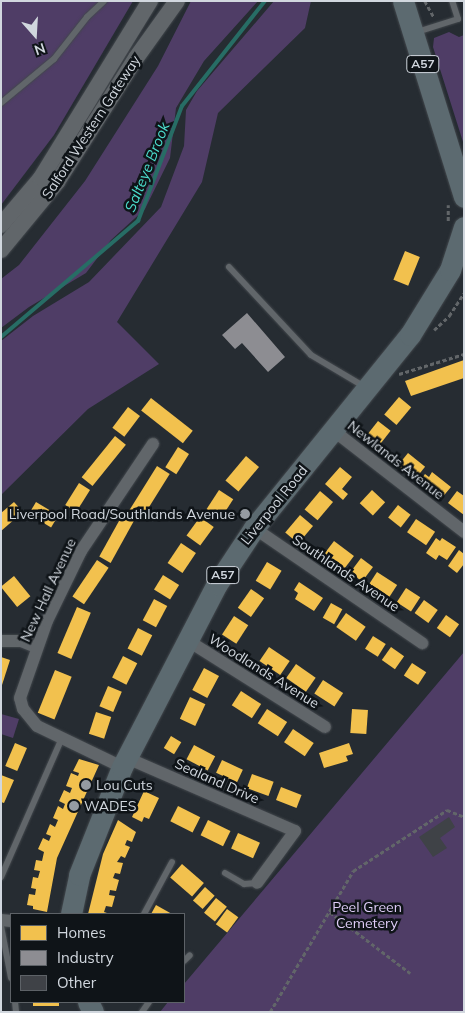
<!DOCTYPE html>
<style>
body{margin:0}
#map{position:relative;width:465px;height:1013px;overflow:hidden;background:#262c32;font-family:Mulish,sans-serif}
div>[style]{position:absolute}
.green>*{inset:0;background:#4f3d66}
.homes>*{inset:0;background:#f2c14e;transform-origin:0 0}
.industry>*{inset:0;background:#8d8d92}
.stream>*{height:4px;margin:-2px;padding:0 2px;transform-origin:2px;border-radius:2px;background:#276d65}
.building>*{inset:0;background:#3f4247}
.path>*{height:2.5px;margin-top:-1.25px;transform-origin:0;background:repeating-linear-gradient(90deg,#626669 0 4px,transparent 0 6.5px)}
.roads{filter:drop-shadow(0 0 1px #42474c) drop-shadow(0 0 1px #42474c)}
.service>*{height:6px;margin:-3px;padding:0 3px;transform-origin:3px;border-radius:3px;background:#61666a}
.minor>*{height:12px;margin:-6px;padding:0 6px;transform-origin:6px;border-radius:6px;background:#61666a}
.tertiary>*{height:16px;margin:-8px;padding:0 8px;transform-origin:8px;border-radius:8px;background:#61666a}
.trunk>*{height:21px;margin:-10.5px;padding:0 10.5px;transform-origin:10.5px;border-radius:10.5px;background:#5c6a70}
.dots>*{width:14px;height:14px;translate:-50% -50%;box-sizing:border-box;border:2px solid #0f1418;border-radius:50%}
span{translate:-50% -50%;white-space:nowrap;text-align:center;line-height:1.15;-webkit-text-stroke:5px #0f1418;paint-order:stroke}
.shield-label span{padding:1px 4px;background:#0f1418;border:1px solid;border-radius:4px;-webkit-text-stroke-width:0}
.shield-label{font-size:12px;color:#d1d7de;font-weight:700}
.street-label{font-size:14px;color:#d1d7de}
.poi-label{font-size:14px;color:#d1d7de}
.right{translate:-100% -50%;text-align:right}
.left{translate:0 -50%;text-align:left}
.park-label{font-size:14px;color:#dfcdf8}
.water-label{font-size:15px;color:#4bdbcb;font-style:italic}
.frame{position:absolute;inset:0;border:2px solid #d1d7de;pointer-events:none}
.legend{position:absolute;left:10px;top:913px;width:175px;height:90px;box-sizing:border-box;background:#0f1418;border:1px solid #5d6267;margin:0;padding:6px 9px;list-style:none;font-size:15px;color:#d1d7de}
.legend li{display:flex;align-items:center;gap:10px;height:25px}
.legend b{width:25px;border:1px solid #5d6267}
.north{position:absolute;left:10px;top:10px;width:50px;height:50px;-webkit-text-stroke:4px #0f1418;paint-order:stroke;rotate:161deg;font-size:14px;font-weight:700;line-height:20px;text-align:center;color:#d1d7de}
.north::after{content:'';display:block;margin:auto;width:18px;height:22px;background:#d1d7de;clip-path:polygon(50% 0,100% 100%,50% 72%,0 100%)}
</style>
<div id="map">
<div class="green">
<div style="clip-path:polygon(1px 1px,133px 1px,54px 135px,1px 205px)"></div>
<div style="clip-path:polygon(191px 1px,258px 1px,204px 61px,176px 108px,170px 158px,145px 209px,111px 240px,86px 273px,29px 307px,1px 328px,1px 279px,19px 265px,85px 181px,158px 66px)"></div>
<div style="clip-path:polygon(274px 1px,311px 1px,305px 28px,218px 113px,202px 182px,117px 322px,159px 364px,88px 409px,1px 495px,1px 341px,33px 316px,89px 282px,161px 207px,184px 146px,186px 110px,197px 91px)"></div>
<div style="clip-path:polygon(449px 32px,459px 37px,464px 35px,464px 145px,433px 47px,434px 38px)"></div>
<div style="clip-path:polygon(464px 652px,464px 1012px,160px 1012px,168px 1002px,184px 1002px,184px 984px)"></div>
<div style="clip-path:polygon(1px 714px,19px 719px,13px 738px,1px 734px)"></div>
</div>
<div class="homes">
<div style="left:405px;top:251px;width:16px;height:31px;rotate:22deg"></div>
<div style="clip-path:polygon(464px 360px,464px 378px,411px 396px,405px 381px)"></div>
<div style="left:399px;top:397px;width:16px;height:23px;rotate:40deg"></div>
<div style="left:151px;top:398px;width:53px;height:16px;rotate:38deg"></div>
<div style="left:128px;top:407px;width:15px;height:26px;rotate:37deg"></div>
<div style="left:378px;top:421px;width:16px;height:23px;rotate:38deg"></div>
<div style="left:115px;top:436px;width:14px;height:53px;rotate:39deg"></div>
<div style="left:178px;top:447px;width:13px;height:24px;rotate:32deg"></div>
<div style="left:408px;top:453px;width:22px;height:17px;rotate:39deg"></div>
<div style="left:246px;top:456px;width:17px;height:32px;rotate:40deg"></div>
<div style="left:157px;top:466px;width:15px;height:52px;rotate:32deg"></div>
<div style="clip-path:polygon(340px 467px,352px 477px,342px 489px,348px 494px,343px 500px,325px 484px)"></div>
<div style="clip-path:polygon(432px 472px,451px 487px,440px 500px,418px 483px,425px 474px,429px 477px)"></div>
<div style="left:79px;top:483px;width:13px;height:26px;rotate:32deg"></div>
<div style="left:219px;top:490px;width:17px;height:23px;rotate:33deg"></div>
<div style="left:372px;top:490px;width:18px;height:18px;rotate:43deg"></div>
<div style="left:320px;top:491px;width:17px;height:24px;rotate:40deg"></div>
<div style="clip-path:polygon(457px 491px,464px 496px,464px 515px,448px 503px)"></div>
<div style="clip-path:polygon(14px 502px,23px 512px,1px 531px,1px 513px)"></div>
<div style="left:36px;top:502px;width:26px;height:14px;rotate:31deg"></div>
<div style="left:398px;top:505px;width:16px;height:16px;rotate:38deg"></div>
<div style="left:124px;top:512px;width:13px;height:51px;rotate:29deg"></div>
<div style="left:300px;top:515px;width:17px;height:23px;rotate:40deg"></div>
<div style="left:200px;top:517px;width:17px;height:23px;rotate:36deg"></div>
<div style="left:416px;top:519px;width:23px;height:16px;rotate:34deg"></div>
<div style="clip-path:polygon(436px 538px,440px 541px,442px 538px,456px 547px,447px 560px,439px 555px,436px 560px,426px 553px)"></div>
<div style="left:334px;top:541px;width:25px;height:17px;rotate:37deg"></div>
<div style="left:181px;top:543px;width:18px;height:24px;rotate:34deg"></div>
<div style="clip-path:polygon(459px 550px,464px 554px,464px 564px,457px 573px,448px 566px)"></div>
<div style="left:361px;top:558px;width:15px;height:18px;rotate:37deg"></div>
<div style="left:97px;top:560px;width:14px;height:44px;rotate:34deg"></div>
<div style="left:267px;top:562px;width:17px;height:22px;rotate:31deg"></div>
<div style="left:377px;top:572px;width:24px;height:14px;rotate:33deg"></div>
<div style="left:163px;top:575px;width:19px;height:17px;rotate:32deg"></div>
<div style="left:14px;top:576px;width:26px;height:17px;rotate:51deg"></div>
<div style="clip-path:polygon(299px 582px,323px 598px,314px 611px,295px 599px,298px 593px,294px 590px)"></div>
<div style="left:406px;top:588px;width:17px;height:17px;rotate:33deg"></div>
<div style="left:251px;top:589px;width:16px;height:23px;rotate:35deg"></div>
<div style="left:154px;top:599px;width:15px;height:24px;rotate:28deg"></div>
<div style="left:424px;top:600px;width:17px;height:16px;rotate:36deg"></div>
<div style="left:331px;top:603px;width:13px;height:17px;rotate:29deg"></div>
<div style="left:77px;top:607px;width:15px;height:50px;rotate:23deg"></div>
<div style="left:346px;top:613px;width:24px;height:17px;rotate:35deg"></div>
<div style="left:446px;top:615px;width:16px;height:16px;rotate:35deg"></div>
<div style="left:234px;top:616px;width:17px;height:22px;rotate:33deg"></div>
<div style="left:138px;top:628px;width:16px;height:23px;rotate:27deg"></div>
<div style="left:373px;top:636px;width:15px;height:15px;rotate:32deg"></div>
<div style="left:269px;top:647px;width:25px;height:17px;rotate:34deg"></div>
<div style="left:391px;top:647px;width:16px;height:16px;rotate:35deg"></div>
<div style="left:123px;top:656px;width:16px;height:24px;rotate:27deg"></div>
<div style="clip-path:polygon(1px 657px,10px 660px,2px 685px,1px 685px)"></div>
<div style="left:412px;top:663px;width:17px;height:15px;rotate:33deg"></div>
<div style="left:296px;top:664px;width:24px;height:17px;rotate:35deg"></div>
<div style="left:204px;top:668px;width:17px;height:25px;rotate:28deg"></div>
<div style="left:55px;top:670px;width:18px;height:46px;rotate:22deg"></div>
<div style="left:323px;top:680px;width:24px;height:16px;rotate:33deg"></div>
<div style="left:108px;top:686px;width:15px;height:22px;rotate:23deg"></div>
<div style="left:241px;top:691px;width:24px;height:17px;rotate:33deg"></div>
<div style="left:190px;top:697px;width:17px;height:24px;rotate:25deg"></div>
<div style="left:267px;top:709px;width:24px;height:17px;rotate:33deg"></div>
<div style="left:352px;top:709px;width:16px;height:24px;rotate:4deg"></div>
<div style="left:96px;top:712px;width:16px;height:23px;rotate:18deg"></div>
<div style="left:293px;top:729px;width:25px;height:16px;rotate:34deg"></div>
<div style="left:171px;top:736px;width:12px;height:14px;rotate:31deg"></div>
<div style="left:15px;top:743px;width:13px;height:25px;rotate:23deg"></div>
<div style="clip-path:polygon(349px 743px,353px 754px,346px 756px,348px 761px,324px 768px,319px 753px)"></div>
<div style="left:194px;top:745px;width:24px;height:16px;rotate:28deg"></div>
<div style="clip-path:polygon(79px 759px,99px 765px,57px 858px,47px 912px,33px 909px,33px 906px,27px 905px,29px 894px,35px 895px,36px 889px,31px 888px,33px 877px,38px 878px,40px 871px,34px 870px,36px 860px,42px 861px,44px 852px,38px 849px,43px 838px,49px 841px,51px 836px,46px 834px,50px 824px,55px 827px,58px 820px,53px 818px,58px 806px,63px 809px,65px 804px,59px 801px,64px 790px,70px 793px,72px 788px,66px 786px,71px 773px,78px 776px,79px 773px,73px 771px)"></div>
<div style="left:222px;top:760px;width:23px;height:14px;rotate:25deg"></div>
<div style="left:252px;top:774px;width:23px;height:15px;rotate:20deg"></div>
<div style="clip-path:polygon(1px 775px,14px 780px,4px 803px,1px 802px)"></div>
<div style="left:281px;top:787px;width:22px;height:14px;rotate:21deg"></div>
<div style="clip-path:polygon(144px 791px,159px 798px,149px 819px,144px 817px,142px 822px,132px 817px)"></div>
<div style="left:178px;top:806px;width:25px;height:17px;rotate:27deg"></div>
<div style="clip-path:polygon(118px 820px,136px 832px,132px 842px,127px 840px,125px 845px,130px 847px,125px 858px,121px 856px,117px 862px,123px 863px,120px 874px,115px 873px,113px 878px,119px 880px,116px 891px,110px 890px,109px 895px,115px 896px,112px 907px,106px 906px,104px 912px,110px 914px,88px 914px,103px 854px)"></div>
<div style="left:208px;top:820px;width:25px;height:17px;rotate:26deg"></div>
<div style="left:238px;top:833px;width:24px;height:17px;rotate:24deg"></div>
<div style="left:182px;top:864px;width:29px;height:18px;rotate:41deg"></div>
<div style="left:205px;top:887px;width:13px;height:18px;rotate:42deg"></div>
<div style="left:216px;top:898px;width:14px;height:19px;rotate:39deg"></div>
<div style="clip-path:polygon(156px 905px,172px 914px,151px 914px)"></div>
<div style="left:227px;top:909px;width:14px;height:19px;rotate:36deg"></div>
<div style="left:33px;top:1002px;width:26px;height:4px"></div>
</div>
<div class="industry">
<div style="clip-path:polygon(247px 313px,285px 357px,268px 372px,242px 343px,235px 349px,222px 335px)"></div>
</div>
<div class="stream">
<div style="left:1px;top:337px;width:180px;rotate:-40.3deg"></div>
<div style="left:138px;top:221px;width:123px;rotate:-69.1deg"></div>
<div style="left:182px;top:106px;width:134px;rotate:-51.7deg"></div>
</div>
<div class="building">
<div style="clip-path:polygon(449px 817px,455px 827px,440px 838px,447px 848px,433px 857px,419px 837px)"></div>
</div>
<div class="path">
<div style="left:425px;top:1px;width:18px;rotate:61deg"></div>
<div style="left:448px;top:221px;width:16px;rotate:-90deg"></div>
<div style="left:434px;top:330px;width:21px;rotate:-43deg"></div>
<div style="left:449px;top:316px;width:27px;rotate:-57deg"></div>
<div style="left:399px;top:374px;width:68px;rotate:-17.1deg"></div>
<div style="left:330px;top:912px;width:101px;rotate:37.3deg"></div>
<div style="left:270px;top:1012px;width:164px;rotate:-59.5deg"></div>
<div style="left:353px;top:871px;width:112px;rotate:-33deg"></div>
<div style="left:447px;top:810px;width:18px;rotate:22deg"></div>
</div>
<div class="roads">
<div class="service">
<div style="left:417px;top:32px;width:43px;rotate:-17.6deg"></div>
<div style="left:458px;top:19px;width:19px;rotate:-108deg"></div>
<div style="left:1px;top:103px;width:69px;rotate:-39.7deg"></div>
<div style="left:54px;top:59px;width:53px;rotate:-51.8deg"></div>
<div style="left:87px;top:17px;width:23px;rotate:-43deg"></div>
<div style="left:229px;top:267px;width:120px;rotate:47deg"></div>
<div style="left:311px;top:355px;width:63px;rotate:30.7deg"></div>
<div style="left:225px;top:873px;width:22px;rotate:30deg"></div>
<div style="left:244px;top:884px;width:13px;rotate:-4deg"></div>
<div style="left:1px;top:877px;width:152px;rotate:-66.3deg"></div>
<div style="left:144px;top:914px;width:59px;rotate:-61.7deg"></div>
<div style="left:1px;top:926px;width:53px;rotate:79.1deg"></div>
<div style="left:184px;top:961px;width:8px;rotate:-45deg"></div>
<div style="left:15px;top:1002px;width:10px;rotate:84deg"></div>
<div style="left:142px;top:1012px;width:12px;rotate:-55deg"></div>
</div>
<div class="minor">
<div style="left:334px;top:431px;width:165px;rotate:37.8deg"></div>
<div style="left:254px;top:528px;width:204px;rotate:34.4deg"></div>
<div style="left:187px;top:640px;width:163px;rotate:32.2deg"></div>
<div style="left:1px;top:641px;width:20px"></div>
<div style="left:21px;top:641px;width:16px;rotate:22deg"></div>
<div style="left:127px;top:758px;width:183px;rotate:23.5deg"></div>
<div style="left:295px;top:831px;width:64px;rotate:126.2deg"></div>
<div style="left:122px;top:767px;width:94px;rotate:-154.2deg"></div>
<div style="left:37px;top:726px;width:22px;rotate:-129deg"></div>
<div style="left:23px;top:709px;width:11px;rotate:-105deg"></div>
<div style="left:20px;top:698px;width:82px;rotate:-70.7deg"></div>
<div style="left:47px;top:621px;width:78px;rotate:-64.1deg"></div>
<div style="left:81px;top:551px;width:129px;rotate:-56.1deg"></div>
<div style="left:1px;top:920px;width:10px;rotate:6deg"></div>
</div>
<div class="tertiary">
<div style="left:1px;top:225px;width:62px;rotate:-49.6deg"></div>
<div style="left:41px;top:178px;width:208px;rotate:-58.4deg"></div>
<div style="left:1px;top:250px;width:88px;rotate:-50.5deg"></div>
<div style="left:57px;top:182px;width:147px;rotate:-57.5deg"></div>
<div style="left:136px;top:58px;width:70px;rotate:-54.3deg"></div>
</div>
<div class="trunk">
<div style="left:403px;top:1px;width:205px;rotate:72.7deg"></div>
<div style="left:71px;top:914px;width:40px;rotate:-78deg"></div>
<div style="left:79px;top:875px;width:116px;rotate:-68.3deg"></div>
<div style="left:122px;top:767px;width:206px;rotate:-62.6deg"></div>
<div style="left:217px;top:584px;width:67px;rotate:-56.5deg"></div>
<div style="left:254px;top:528px;width:248px;rotate:-51.1deg"></div>
<div style="left:410px;top:335px;width:76px;rotate:-58.4deg"></div>
<div style="left:450px;top:270px;width:45px;rotate:-72deg"></div>
<div style="left:88px;top:1002px;width:11px;rotate:63deg"></div>
</div>
</div>
<div class="dots">
<div style="left:245px;top:514px;background:#959ba2"></div>
<div style="left:86px;top:785px;background:#959ba2"></div>
<div style="left:74px;top:806px;background:#959ba2"></div>
</div>
<div class="shield-label">
<span style="left:423px;top:64px">A57</span>
<span style="left:223px;top:575px">A57</span>
</div>
<div class="street-label">
<span style="left:91px;top:127px;rotate:-57deg">Salford Western Gateway</span>
<span style="left:396px;top:460px;rotate:38deg">Newlands Avenue</span>
<span style="left:274px;top:505px;rotate:-51deg">Liverpool Road</span>
<span style="left:346px;top:573px;rotate:34deg">Southlands Avenue</span>
<span style="left:48px;top:590px;rotate:-65deg">New Hall Avenue</span>
<span style="left:264px;top:671px;rotate:32deg">Woodlands Avenue</span>
<span style="left:217px;top:781px;rotate:24deg">Sealand Drive</span>
</div>
<div class="poi-label">
<span class="right" style="left:235px;top:514px">Liverpool Road/Southlands Avenue</span>
<span class="left" style="left:96px;top:785px">Lou Cuts</span>
<span class="left" style="left:84px;top:806px">WADES</span>
</div>
<div class="park-label">
<span style="left:367px;top:915px">Peel Green<br>Cemetery</span>
</div>
<div class="water-label">
<span style="left:147px;top:167px;rotate:-68deg">Salteye Brook</span>
</div>
<div class="frame"></div>
<ul class="legend">
<li><b style="height:14px;background:#f2c14e"></b>Homes</li>
<li><b style="height:14px;background:#8d8d92"></b>Industry</li>
<li><b style="height:14px;background:#3f4247"></b>Other</li>
</ul>
<div class="north">N</div>
</div>
